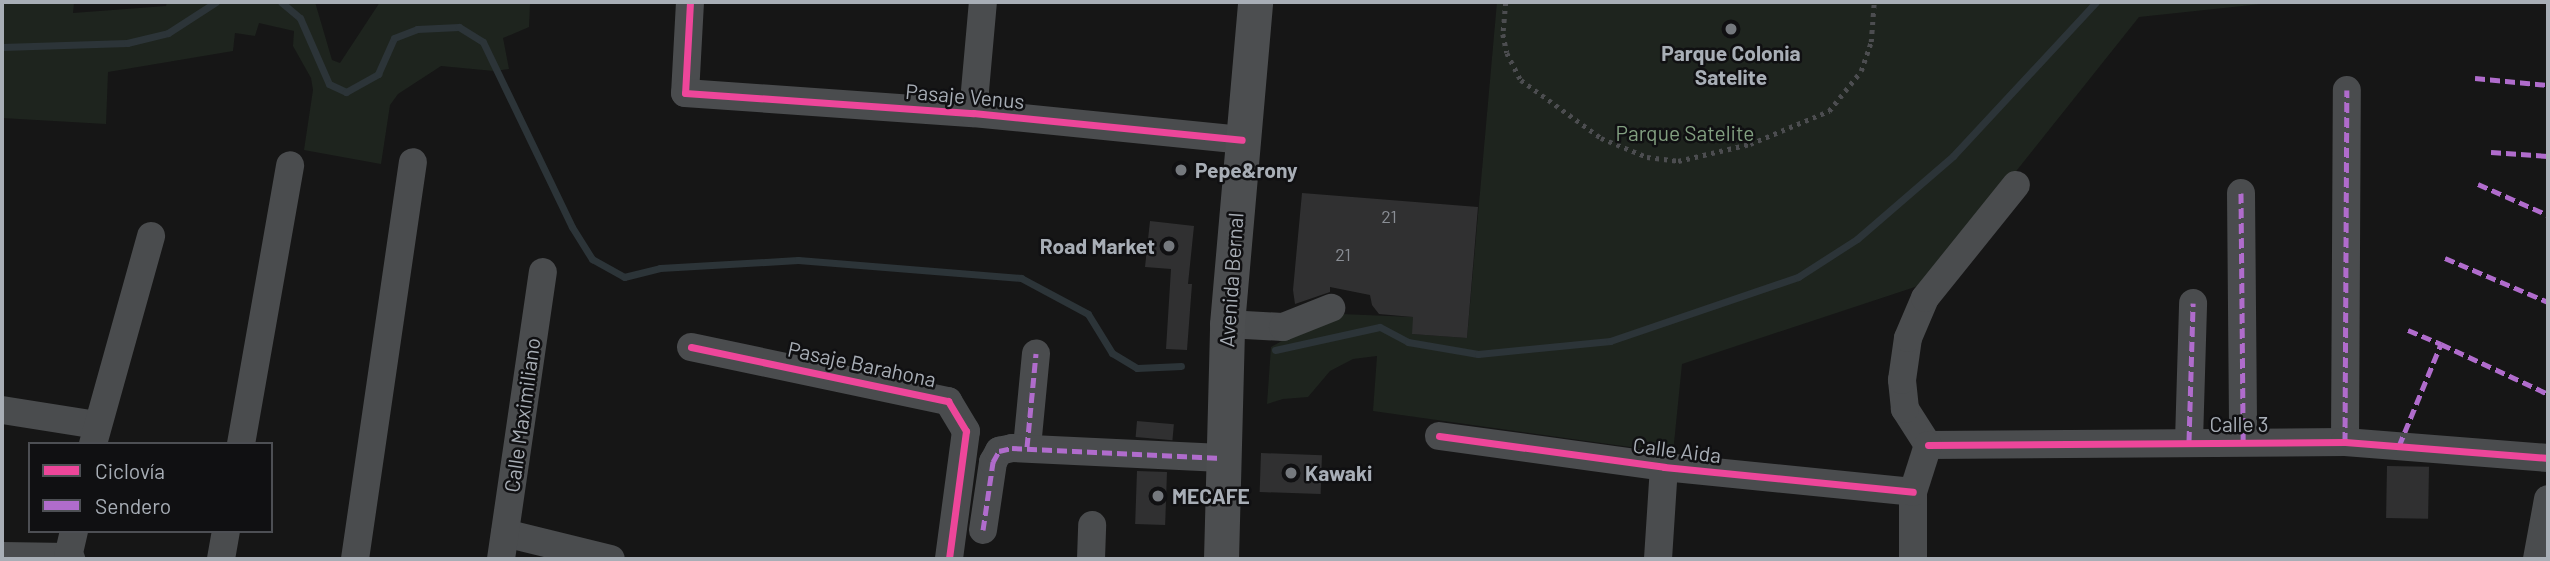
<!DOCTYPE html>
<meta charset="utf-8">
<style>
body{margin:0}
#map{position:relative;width:2550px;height:561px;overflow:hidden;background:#161616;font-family:Barlow,sans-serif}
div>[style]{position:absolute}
.green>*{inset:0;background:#1e241e}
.stream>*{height:7px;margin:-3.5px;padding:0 3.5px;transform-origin:3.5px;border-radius:3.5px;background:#2c3438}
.building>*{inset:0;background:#303031;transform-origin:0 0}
.path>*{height:4.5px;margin-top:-2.25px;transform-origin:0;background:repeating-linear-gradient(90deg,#4c4d50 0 3.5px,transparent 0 8.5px)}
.minor>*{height:28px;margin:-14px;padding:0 14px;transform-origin:14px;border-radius:14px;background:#4a4c4e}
.major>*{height:35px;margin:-17.5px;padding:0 17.5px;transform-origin:17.5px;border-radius:17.5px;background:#4c4e50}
.quiet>*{height:5px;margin-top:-2.5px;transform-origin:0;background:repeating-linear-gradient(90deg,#b06ccc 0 10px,transparent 0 15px)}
.cycleway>*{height:7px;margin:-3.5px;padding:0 3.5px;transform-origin:3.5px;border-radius:3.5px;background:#ed469a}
.dots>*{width:19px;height:19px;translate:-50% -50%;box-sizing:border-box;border:4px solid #101012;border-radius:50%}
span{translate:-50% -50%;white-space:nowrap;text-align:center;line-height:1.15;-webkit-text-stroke:5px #101012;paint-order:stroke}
.number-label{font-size:18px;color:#8a8e95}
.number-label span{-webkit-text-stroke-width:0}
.poi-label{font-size:21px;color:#a8aeb6;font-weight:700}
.left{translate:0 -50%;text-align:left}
.right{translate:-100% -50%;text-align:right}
.street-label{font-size:21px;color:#a8aeb6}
.park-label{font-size:21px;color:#829f80}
.frame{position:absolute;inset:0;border:4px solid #a8aeb6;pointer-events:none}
.legend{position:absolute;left:28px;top:442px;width:245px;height:91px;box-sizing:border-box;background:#101012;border:2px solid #4d4f54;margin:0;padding:9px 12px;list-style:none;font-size:21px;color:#a8aeb6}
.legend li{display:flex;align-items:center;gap:14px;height:35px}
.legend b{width:35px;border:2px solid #4d4f54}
</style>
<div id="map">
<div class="green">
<div style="clip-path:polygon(2px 2px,74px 2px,73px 13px,166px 6px,167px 2px,315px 2px,332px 60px,340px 63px,380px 2px,530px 4px,529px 27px,503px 38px,509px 69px,494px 71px,441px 66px,398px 94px,390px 105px,381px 164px,304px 150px,313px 90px,311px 78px,293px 46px,294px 31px,259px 23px,255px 36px,235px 33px,233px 51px,108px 72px,106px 124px,2px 118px)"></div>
<div style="clip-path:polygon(1497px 2px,2280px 2px,2139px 17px,1927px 283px,1682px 364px,1673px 453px,1373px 411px,1377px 356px,1353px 359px,1330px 371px,1308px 397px,1283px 399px,1267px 404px,1271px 347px,1296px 333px,1341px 314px,1413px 317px,1413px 334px,1467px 338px)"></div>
</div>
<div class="stream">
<div style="left:281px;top:2px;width:25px;rotate:40deg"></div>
<div style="left:300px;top:18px;width:72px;rotate:66.3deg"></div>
<div style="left:329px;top:84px;width:19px;rotate:25deg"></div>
<div style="left:346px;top:92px;width:37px;rotate:-29deg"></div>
<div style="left:378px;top:74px;width:39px;rotate:-66deg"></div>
<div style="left:394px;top:38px;width:25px;rotate:-21deg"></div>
<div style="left:417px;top:29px;width:42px;rotate:-2.7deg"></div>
<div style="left:459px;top:27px;width:28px;rotate:32deg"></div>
<div style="left:483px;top:42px;width:205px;rotate:64.3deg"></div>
<div style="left:572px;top:227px;width:38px;rotate:58deg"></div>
<div style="left:592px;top:259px;width:37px;rotate:29deg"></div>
<div style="left:624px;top:277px;width:37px;rotate:-14deg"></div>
<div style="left:660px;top:268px;width:138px;rotate:-3.3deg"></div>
<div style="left:798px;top:260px;width:224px;rotate:4.6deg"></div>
<div style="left:1021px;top:278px;width:76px;rotate:28.2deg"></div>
<div style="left:1088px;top:314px;width:46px;rotate:58.4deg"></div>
<div style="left:1112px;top:353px;width:29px;rotate:31deg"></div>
<div style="left:1137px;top:368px;width:44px;rotate:-2.6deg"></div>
<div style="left:2px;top:47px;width:125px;rotate:-1.8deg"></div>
<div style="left:127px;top:43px;width:42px;rotate:-13.7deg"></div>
<div style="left:168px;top:33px;width:57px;rotate:-32.9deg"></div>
<div style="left:1275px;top:350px;width:107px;rotate:-12.4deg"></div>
<div style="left:1380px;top:327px;width:32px;rotate:28deg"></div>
<div style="left:1408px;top:342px;width:71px;rotate:9.7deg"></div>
<div style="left:1478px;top:354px;width:133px;rotate:-5.6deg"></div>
<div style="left:1610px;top:341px;width:199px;rotate:-18.8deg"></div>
<div style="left:1798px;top:277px;width:70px;rotate:-32.8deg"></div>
<div style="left:1857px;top:239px;width:127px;rotate:-40.8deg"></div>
<div style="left:1953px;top:156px;width:210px;rotate:-47.1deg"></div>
</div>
<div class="building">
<div style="clip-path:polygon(1302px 193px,1478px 207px,1467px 338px,1412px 334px,1413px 317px,1379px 314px,1372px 305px,1370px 295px,1330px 287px,1330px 292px,1295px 304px,1293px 290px)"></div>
<div style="clip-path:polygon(1150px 221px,1194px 226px,1188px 284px,1192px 284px,1187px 350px,1166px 349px,1171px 269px,1145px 267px)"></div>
<div style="left:1137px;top:421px;width:37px;height:16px;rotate:5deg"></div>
<div style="left:1261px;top:453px;width:61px;height:39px;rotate:2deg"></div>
<div style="left:2387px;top:466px;width:42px;height:52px;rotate:1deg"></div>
<div style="left:1137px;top:471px;width:30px;height:53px;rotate:2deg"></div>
</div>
<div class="path">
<div style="left:1506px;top:2px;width:32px;rotate:95deg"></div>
<div style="left:1503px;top:34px;width:19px;rotate:78deg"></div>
<div style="left:1507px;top:53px;width:30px;rotate:63deg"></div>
<div style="left:1521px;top:80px;width:99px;rotate:35.9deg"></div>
<div style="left:1601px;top:138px;width:50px;rotate:22.4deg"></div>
<div style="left:1647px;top:157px;width:31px;rotate:7deg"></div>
<div style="left:1678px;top:161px;width:74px;rotate:-13.3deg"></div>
<div style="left:1750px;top:144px;width:86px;rotate:-22.7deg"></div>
<div style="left:1829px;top:111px;width:51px;rotate:-51.3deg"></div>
<div style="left:1861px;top:71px;width:31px;rotate:-71deg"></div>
<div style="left:1871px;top:42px;width:40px;rotate:-85.7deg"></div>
</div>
<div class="minor">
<div style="left:690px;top:2px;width:91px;rotate:93.1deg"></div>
<div style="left:685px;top:93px;width:289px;rotate:4deg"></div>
<div style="left:973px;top:113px;width:270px;rotate:5.7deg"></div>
<div style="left:973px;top:113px;width:111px;rotate:-84.9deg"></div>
<div style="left:2241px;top:193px;width:248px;rotate:89.5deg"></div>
<div style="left:1227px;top:324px;width:56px;rotate:3.1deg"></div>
<div style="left:1283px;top:327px;width:52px;rotate:-21.6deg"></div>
<div style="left:691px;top:347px;width:263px;rotate:11.9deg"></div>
<div style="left:948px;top:401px;width:35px;rotate:59deg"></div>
<div style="left:966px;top:431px;width:129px;rotate:97.6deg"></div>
<div style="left:2px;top:410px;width:96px;rotate:9deg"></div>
<div style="left:1439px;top:436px;width:227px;rotate:7.8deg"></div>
<div style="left:1664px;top:467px;width:250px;rotate:5.7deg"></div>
<div style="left:2189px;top:441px;width:138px;rotate:-88.3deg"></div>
<div style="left:2345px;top:442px;width:352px;rotate:-89.7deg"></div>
<div style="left:93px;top:444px;width:216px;rotate:-74.4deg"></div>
<div style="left:241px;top:444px;width:283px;rotate:-80deg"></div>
<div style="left:1928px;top:445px;width:417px;rotate:-0.4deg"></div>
<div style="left:2345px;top:442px;width:204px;rotate:4.5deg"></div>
<div style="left:1928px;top:445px;width:43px;rotate:-122.6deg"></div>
<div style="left:1905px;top:409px;width:29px;rotate:-96deg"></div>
<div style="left:1902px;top:380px;width:42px;rotate:-81.9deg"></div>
<div style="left:1908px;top:338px;width:43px;rotate:-67deg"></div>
<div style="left:1925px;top:298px;width:145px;rotate:-51.2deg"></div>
<div style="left:1027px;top:447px;width:94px;rotate:-84.5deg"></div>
<div style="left:983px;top:530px;width:69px;rotate:-81.6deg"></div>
<div style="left:993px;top:462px;width:13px;rotate:-61deg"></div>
<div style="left:999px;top:451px;width:13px;rotate:-13deg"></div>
<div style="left:1012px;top:448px;width:210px;rotate:2.7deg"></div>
<div style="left:505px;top:533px;width:109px;rotate:13.8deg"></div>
<div style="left:2px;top:556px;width:66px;rotate:0.9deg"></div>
<div style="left:68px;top:557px;width:4px;rotate:34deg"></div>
<div style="left:68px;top:557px;width:27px;rotate:-77deg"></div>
<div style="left:221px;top:559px;width:28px;rotate:-80deg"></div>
<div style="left:355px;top:559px;width:401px;rotate:-81.7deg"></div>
<div style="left:501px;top:559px;width:290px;rotate:-81.7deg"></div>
<div style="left:1091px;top:559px;width:34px;rotate:-88deg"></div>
<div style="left:1658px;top:559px;width:92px;rotate:-86.3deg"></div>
<div style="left:1913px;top:559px;width:67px;rotate:-90deg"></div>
<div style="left:1913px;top:492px;width:49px;rotate:-72.3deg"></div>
<div style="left:2537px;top:559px;width:61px;rotate:-79.6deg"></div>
</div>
<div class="major">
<div style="left:1221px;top:559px;width:235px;rotate:-88.5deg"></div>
<div style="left:1227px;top:324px;width:323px;rotate:-85deg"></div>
</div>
<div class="quiet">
<div style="left:2475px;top:78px;width:73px;rotate:5.5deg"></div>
<div style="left:2491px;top:152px;width:57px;rotate:4deg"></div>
<div style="left:2478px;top:184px;width:77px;rotate:23.9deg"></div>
<div style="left:2241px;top:193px;width:248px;rotate:89.5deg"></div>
<div style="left:2445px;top:258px;width:112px;rotate:23.1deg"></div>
<div style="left:2408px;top:330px;width:36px;rotate:23deg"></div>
<div style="left:2189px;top:441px;width:138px;rotate:-88.3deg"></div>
<div style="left:2345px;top:442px;width:352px;rotate:-89.7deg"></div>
<div style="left:2399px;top:446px;width:110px;rotate:-67.6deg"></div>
<div style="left:2441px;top:344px;width:118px;rotate:25deg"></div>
<div style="left:1027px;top:447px;width:94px;rotate:-84.5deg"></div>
<div style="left:983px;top:530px;width:69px;rotate:-81.6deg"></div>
<div style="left:993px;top:462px;width:13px;rotate:-61deg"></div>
<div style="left:999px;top:451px;width:13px;rotate:-13deg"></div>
<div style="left:1012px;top:448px;width:210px;rotate:2.7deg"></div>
</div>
<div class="cycleway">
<div style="left:690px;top:2px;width:91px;rotate:93.1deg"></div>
<div style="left:685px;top:93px;width:289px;rotate:4deg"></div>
<div style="left:973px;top:113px;width:270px;rotate:5.7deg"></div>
<div style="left:691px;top:347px;width:263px;rotate:11.9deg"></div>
<div style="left:948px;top:401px;width:35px;rotate:59deg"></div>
<div style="left:966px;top:431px;width:129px;rotate:97.6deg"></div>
<div style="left:1439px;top:436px;width:227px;rotate:7.8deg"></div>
<div style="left:1664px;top:467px;width:250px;rotate:5.7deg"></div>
<div style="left:1928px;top:445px;width:417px;rotate:-0.4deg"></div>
<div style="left:2345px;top:442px;width:204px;rotate:4.5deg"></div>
</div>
<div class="dots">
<div style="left:1731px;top:29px;background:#75797e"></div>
<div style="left:1181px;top:170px;background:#75797e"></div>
<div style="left:1169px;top:246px;background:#75797e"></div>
<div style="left:1291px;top:473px;background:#75797e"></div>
<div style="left:1158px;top:496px;background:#75797e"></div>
</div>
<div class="number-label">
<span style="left:1389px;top:216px">21</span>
<span style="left:1343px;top:254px">21</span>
</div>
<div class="poi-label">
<span style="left:1731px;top:65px">Parque Colonia<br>Satelite</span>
<span class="left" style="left:1195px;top:170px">Pepe&amp;rony</span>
<span class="right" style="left:1155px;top:246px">Road Market</span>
<span class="left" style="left:1305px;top:473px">Kawaki</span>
<span class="left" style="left:1172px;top:496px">MECAFE</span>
</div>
<div class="street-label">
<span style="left:965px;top:96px;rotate:5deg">Pasaje Venus</span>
<span style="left:1231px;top:280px;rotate:-86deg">Avenida Bernal</span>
<span style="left:862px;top:364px;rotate:12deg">Pasaje Barahona</span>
<span style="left:522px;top:415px;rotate:-82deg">Calle Maximiliano</span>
<span style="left:2239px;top:424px">Calle 3</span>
<span style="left:1677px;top:450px;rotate:7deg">Calle Aida</span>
</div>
<div class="park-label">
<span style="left:1685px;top:133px">Parque Satelite</span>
</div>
<div class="frame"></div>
<ul class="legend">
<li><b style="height:9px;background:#ed469a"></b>Ciclovía</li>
<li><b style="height:9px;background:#b06ccc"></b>Sendero</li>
</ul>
</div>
